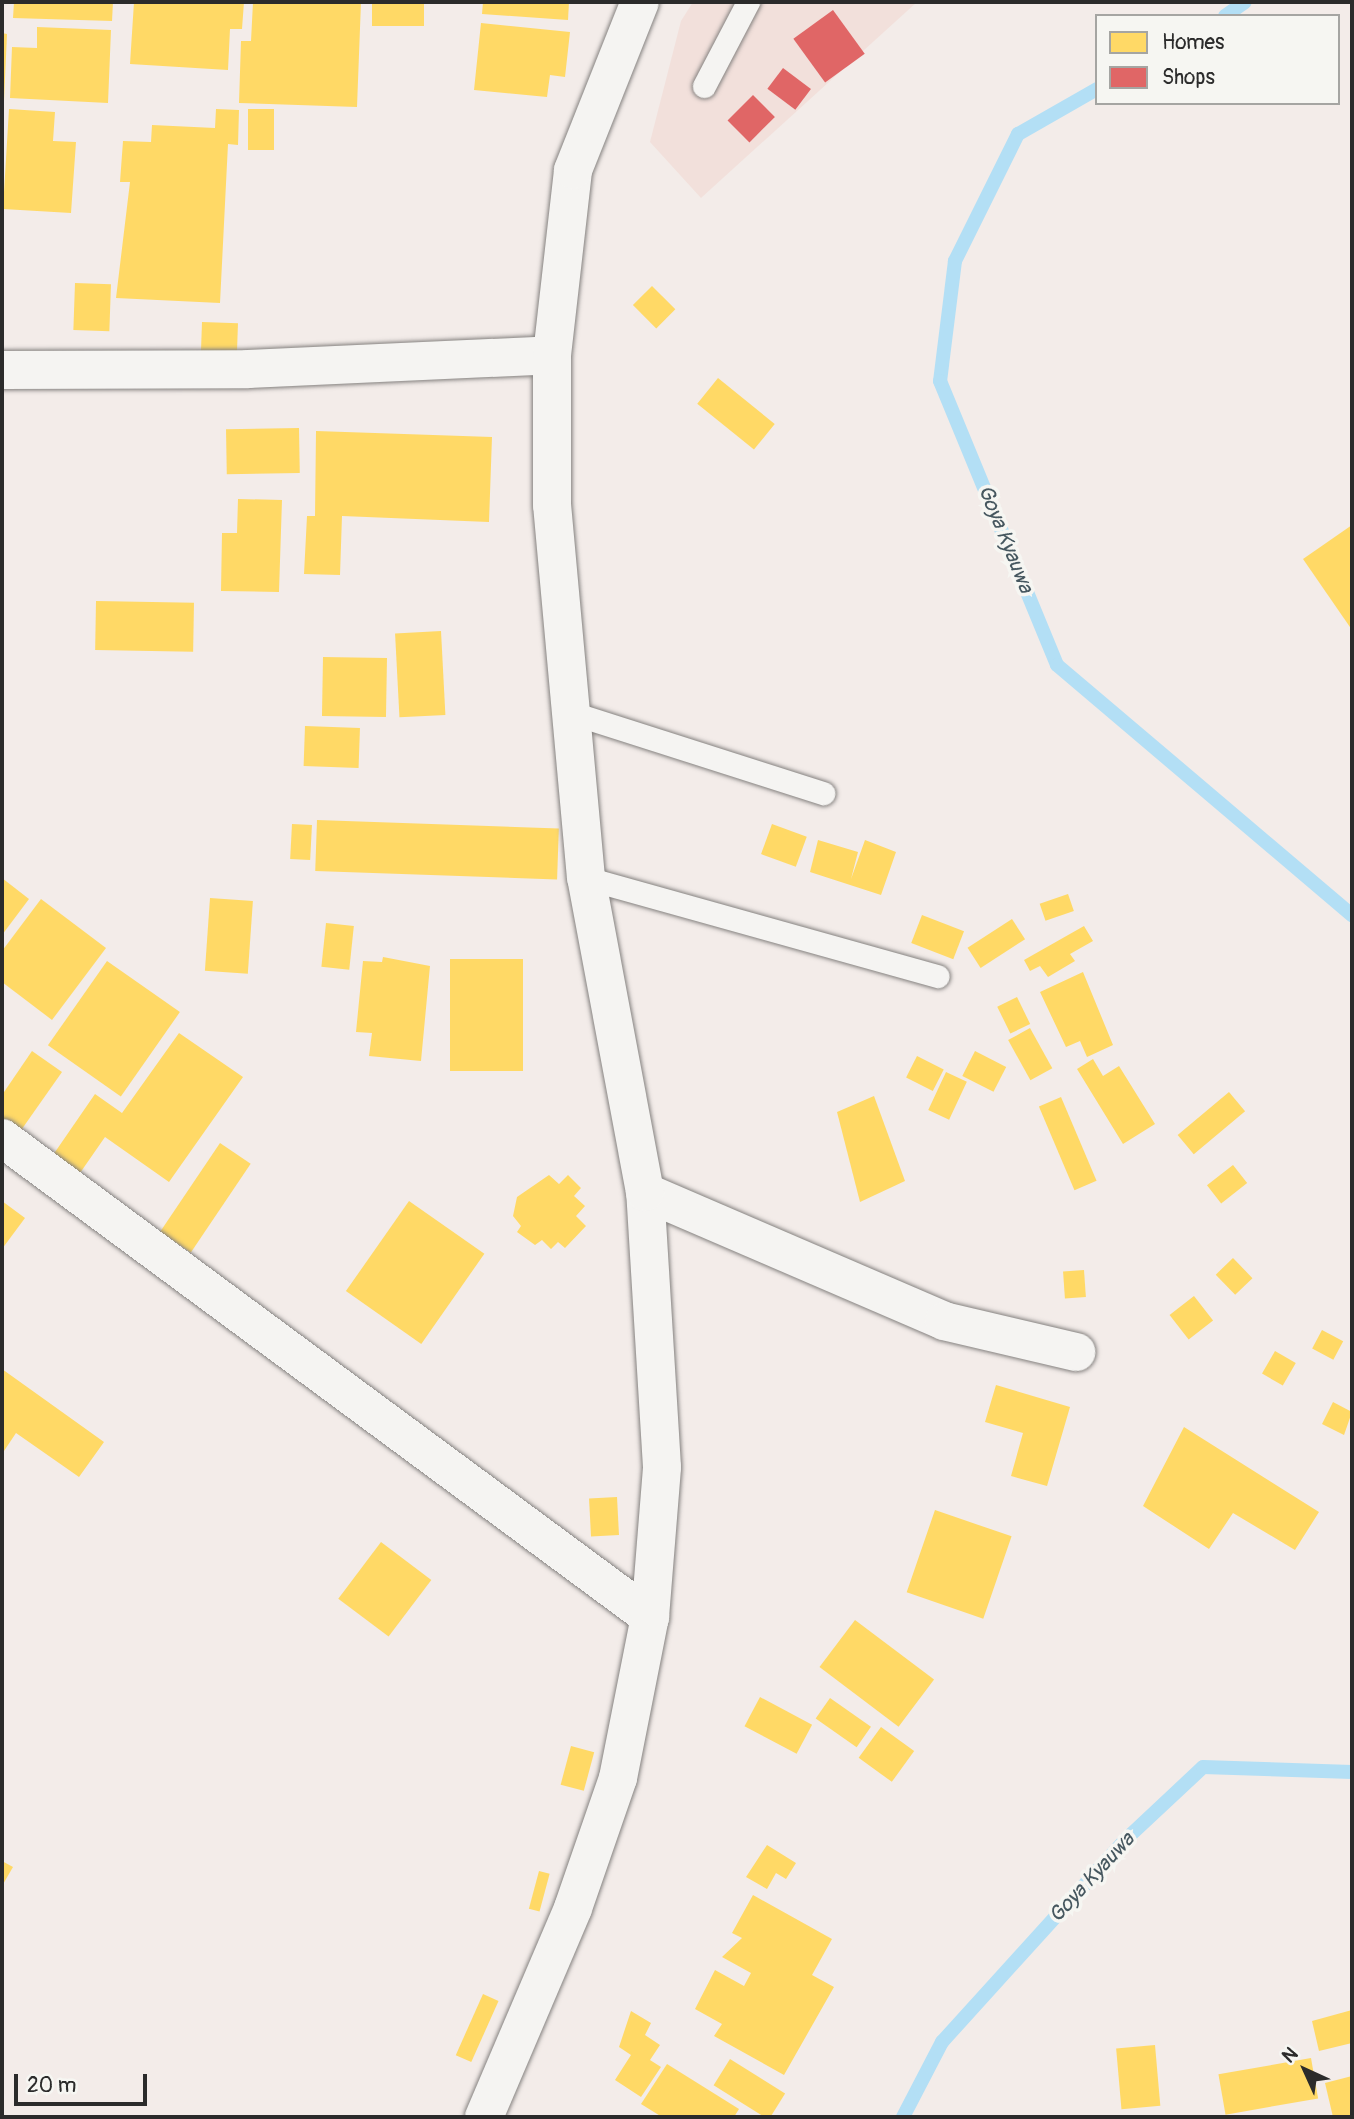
<!DOCTYPE html>
<style>
body{margin:0}
#map{position:relative;width:1354px;height:2119px;overflow:hidden;background:#f3ece9;font-family:Pangolin,sans-serif}
div>[style]{position:absolute}
.built>*{inset:0;background:#f2e0db}
.homes>*{inset:0;background:#ffd966;transform-origin:0 0}
.shops>*{inset:0;background:#e06666;transform-origin:0 0}
.stream>*{height:14px;margin:-7px;padding:0 7px;transform-origin:7px;border-radius:7px;background:#b3dff5}
.roads{filter:drop-shadow(0 0 2px #858280) drop-shadow(0 0 2px #858280)}
.service>*{height:23px;margin:-11.5px;padding:0 11.5px;transform-origin:11.5px;border-radius:11.5px;background:#f5f4f2}
.minor>*{height:38px;margin:-19px;padding:0 19px;transform-origin:19px;border-radius:19px;background:#f5f4f2}
.tertiary>*{height:38px;margin:-19px;padding:0 19px;transform-origin:19px;border-radius:19px;background:#f5f4f2}
span{translate:-50% -50%;white-space:nowrap;text-align:center;line-height:1.15;-webkit-text-stroke:7px #f6f6f2;paint-order:stroke}
.water-label{font-size:21px;color:#46575f;font-style:italic}
.frame{position:absolute;inset:0;border:4px solid #2b2b2b;pointer-events:none}
.legend{position:absolute;left:1095px;top:14px;width:245px;height:91px;box-sizing:border-box;background:#f6f6f2;border:2px solid #a5a5a2;margin:0;padding:9px 12px;list-style:none;font-size:21px;color:#2b2b2b}
.legend li{display:flex;align-items:center;gap:14px;height:35px}
.legend b{width:35px;border:2px solid #a5a5a2}
.north{position:absolute;left:1270px;top:2035px;width:70px;height:70px;-webkit-text-stroke:5px #f6f6f2;paint-order:stroke;rotate:315deg;font-size:19px;font-weight:700;line-height:28px;text-align:center;color:#2b2b2b}
.north::after{content:'';display:block;margin:auto;width:24px;height:32px;background:#2b2b2b;clip-path:polygon(50% 0,100% 100%,50% 72%,0 100%)}
.scale{position:absolute;left:14px;top:2074px;width:133px;height:32px;box-sizing:border-box;border:4px solid #2b2b2b;border-top:0;padding-left:9px;font-size:21px;line-height:24px;white-space:nowrap;color:#2b2b2b;-webkit-text-stroke:5px #f6f6f2;paint-order:stroke}
</style>
<div id="map">
<div class="built">
<div style="clip-path:polygon(693px 2px,917px 2px,701px 198px,650px 142px,681px 21px)"></div>
</div>
<div class="homes">
<div style="clip-path:polygon(14px 2px,113px 2px,112px 21px,13px 18px)"></div>
<div style="clip-path:polygon(134px 2px,244px 2px,242px 29px,230px 29px,228px 70px,130px 64px)"></div>
<div style="clip-path:polygon(253px 2px,361px 2px,357px 107px,239px 103px,241px 41px,251px 41px)"></div>
<div style="left:372px;top:2px;width:52px;height:24px"></div>
<div style="clip-path:polygon(483px 2px,569px 2px,568px 20px,482px 14px)"></div>
<div style="clip-path:polygon(481px 23px,570px 32px,565px 77px,550px 75px,547px 97px,474px 90px)"></div>
<div style="clip-path:polygon(37px 27px,111px 30px,108px 103px,10px 98px,12px 47px,37px 48px)"></div>
<div style="clip-path:polygon(2px 33px,7px 34px,4px 101px,2px 101px)"></div>
<div style="clip-path:polygon(9px 109px,55px 112px,53px 141px,76px 142px,71px 213px,3px 209px)"></div>
<div style="clip-path:polygon(216px 109px,239px 110px,238px 145px,228px 144px,220px 303px,116px 298px,130px 182px,120px 182px,123px 141px,151px 142px,152px 125px,215px 128px)"></div>
<div style="left:248px;top:109px;width:26px;height:41px"></div>
<div style="left:75px;top:283px;width:36px;height:47px;rotate:2deg"></div>
<div style="left:652px;top:286px;width:33px;height:27px;rotate:45deg"></div>
<div style="left:202px;top:322px;width:36px;height:36px;rotate:2deg"></div>
<div style="left:718px;top:378px;width:73px;height:33px;rotate:39deg"></div>
<div style="left:299px;top:428px;width:45px;height:73px;rotate:89deg"></div>
<div style="clip-path:polygon(316px 431px,492px 437px,489px 522px,342px 516px,340px 575px,304px 574px,307px 516px,315px 516px)"></div>
<div style="clip-path:polygon(238px 499px,282px 500px,279px 592px,221px 591px,222px 533px,237px 533px)"></div>
<div style="clip-path:polygon(1352px 525px,1352px 630px,1303px 559px)"></div>
<div style="left:96px;top:601px;width:98px;height:49px;rotate:1deg"></div>
<div style="left:441px;top:631px;width:84px;height:46px;rotate:87deg"></div>
<div style="left:323px;top:657px;width:64px;height:59px;rotate:1deg"></div>
<div style="left:305px;top:726px;width:55px;height:40px;rotate:2deg"></div>
<div style="left:317px;top:820px;width:242px;height:51px;rotate:2deg"></div>
<div style="left:292px;top:824px;width:20px;height:35px;rotate:3deg"></div>
<div style="left:772px;top:824px;width:37px;height:32px;rotate:20deg"></div>
<div style="clip-path:polygon(818px 840px,858px 852px,851px 879px,865px 840px,896px 852px,881px 895px,810px 872px)"></div>
<div style="clip-path:polygon(2px 878px,29px 899px,2px 935px)"></div>
<div style="left:1068px;top:894px;width:18px;height:30px;rotate:71deg"></div>
<div style="left:210px;top:898px;width:43px;height:73px;rotate:4deg"></div>
<div style="clip-path:polygon(41px 899px,106px 948px,52px 1020px,2px 982px,2px 951px)"></div>
<div style="left:922px;top:915px;width:45px;height:30px;rotate:21deg"></div>
<div style="left:1012px;top:919px;width:24px;height:53px;rotate:57deg"></div>
<div style="left:326px;top:923px;width:28px;height:44px;rotate:6deg"></div>
<div style="clip-path:polygon(1084px 926px,1093px 941px,1070px 954px,1075px 961px,1048px 977px,1040px 966px,1030px 971px,1024px 960px)"></div>
<div style="clip-path:polygon(383px 957px,430px 966px,421px 1061px,369px 1056px,372px 1033px,356px 1032px,363px 961px,382px 962px)"></div>
<div style="left:523px;top:959px;width:112px;height:73px;rotate:90deg"></div>
<div style="left:107px;top:961px;width:89px;height:103px;rotate:35deg"></div>
<div style="clip-path:polygon(1083px 972px,1113px 1045px,1087px 1057px,1080px 1041px,1066px 1047px,1040px 992px)"></div>
<div style="left:1017px;top:997px;width:30px;height:22px;rotate:64deg"></div>
<div style="left:1030px;top:1028px;width:46px;height:25px;rotate:61deg"></div>
<div style="clip-path:polygon(179px 1033px,243px 1077px,169px 1182px,105px 1137px,80px 1173px,53px 1155px,95px 1094px,122px 1113px)"></div>
<div style="clip-path:polygon(32px 1051px,62px 1072px,17px 1136px,2px 1126px,2px 1095px)"></div>
<div style="left:975px;top:1051px;width:35px;height:28px;rotate:27deg"></div>
<div style="left:917px;top:1056px;width:30px;height:24px;rotate:27deg"></div>
<div style="clip-path:polygon(1093px 1059px,1103px 1076px,1119px 1066px,1155px 1124px,1123px 1144px,1077px 1069px)"></div>
<div style="left:946px;top:1072px;width:23px;height:42px;rotate:25deg"></div>
<div style="left:1229px;top:1092px;width:25px;height:67px;rotate:50deg"></div>
<div style="clip-path:polygon(874px 1096px,905px 1181px,860px 1202px,837px 1112px)"></div>
<div style="left:1061px;top:1097px;width:91px;height:24px;rotate:67deg"></div>
<div style="left:220px;top:1143px;width:37px;height:107px;rotate:34deg"></div>
<div style="left:1233px;top:1165px;width:23px;height:33px;rotate:52deg"></div>
<div style="clip-path:polygon(549px 1175px,559px 1184px,568px 1175px,581px 1188px,574px 1196px,585px 1206px,576px 1216px,586px 1226px,565px 1248px,558px 1242px,551px 1249px,542px 1240px,535px 1245px,517px 1232px,521px 1226px,513px 1216px,517px 1197px)"></div>
<div style="clip-path:polygon(2px 1201px,25px 1218px,2px 1249px)"></div>
<div style="left:409px;top:1201px;width:92px;height:110px;rotate:35deg"></div>
<div style="left:1233px;top:1258px;width:28px;height:24px;rotate:46deg"></div>
<div style="left:1084px;top:1270px;width:27px;height:21px;rotate:86deg"></div>
<div style="left:1194px;top:1296px;width:31px;height:31px;rotate:52deg"></div>
<div style="left:1322px;top:1330px;width:24px;height:21px;rotate:28deg"></div>
<div style="left:1275px;top:1351px;width:24px;height:26px;rotate:30deg"></div>
<div style="clip-path:polygon(2px 1369px,104px 1442px,79px 1477px,16px 1433px,2px 1454px)"></div>
<div style="clip-path:polygon(996px 1385px,1070px 1407px,1047px 1486px,1011px 1476px,1023px 1433px,985px 1422px)"></div>
<div style="clip-path:polygon(1333px 1402px,1352px 1412px,1344px 1435px,1322px 1424px)"></div>
<div style="clip-path:polygon(1184px 1427px,1319px 1512px,1295px 1550px,1233px 1513px,1209px 1549px,1143px 1506px)"></div>
<div style="left:617px;top:1497px;width:38px;height:28px;rotate:87deg"></div>
<div style="left:935px;top:1510px;width:81px;height:87px;rotate:19deg"></div>
<div style="left:381px;top:1542px;width:63px;height:71px;rotate:37deg"></div>
<div style="left:855px;top:1620px;width:99px;height:59px;rotate:37deg"></div>
<div style="left:760px;top:1697px;width:59px;height:33px;rotate:28deg"></div>
<div style="left:830px;top:1698px;width:50px;height:25px;rotate:35deg"></div>
<div style="left:881px;top:1727px;width:41px;height:38px;rotate:36deg"></div>
<div style="left:571px;top:1746px;width:24px;height:40px;rotate:15deg"></div>
<div style="clip-path:polygon(767px 1845px,796px 1863px,786px 1879px,776px 1873px,767px 1889px,746px 1877px)"></div>
<div style="clip-path:polygon(2px 1861px,13px 1867px,2px 1886px)"></div>
<div style="left:539px;top:1871px;width:11px;height:39px;rotate:15deg"></div>
<div style="clip-path:polygon(753px 1895px,832px 1939px,812px 1975px,834px 1987px,784px 2075px,714px 2036px,722px 2024px,695px 2009px,715px 1970px,744px 1986px,751px 1973px,722px 1957px,742px 1938px,732px 1933px)"></div>
<div style="left:483px;top:1994px;width:17px;height:67px;rotate:24deg"></div>
<div style="clip-path:polygon(1352px 2010px,1352px 2043px,1319px 2051px,1312px 2021px)"></div>
<div style="clip-path:polygon(631px 2011px,651px 2023px,645px 2035px,660px 2045px,650px 2060px,661px 2067px,641px 2097px,615px 2080px,631px 2055px,619px 2047px)"></div>
<div style="left:1155px;top:2045px;width:61px;height:39px;rotate:85deg"></div>
<div style="left:1311px;top:2058px;width:41px;height:94px;rotate:80deg"></div>
<div style="left:730px;top:2059px;width:65px;height:31px;rotate:32deg"></div>
<div style="clip-path:polygon(667px 2064px,739px 2109px,734px 2117px,662px 2117px,641px 2104px)"></div>
<div style="clip-path:polygon(1352px 2076px,1352px 2117px,1333px 2117px,1325px 2083px)"></div>
</div>
<div class="shops">
<div style="left:833px;top:10px;width:54px;height:49px;rotate:54deg"></div>
<div style="left:783px;top:68px;width:35px;height:26px;rotate:37deg"></div>
<div style="left:753px;top:95px;width:31px;height:36px;rotate:45deg"></div>
</div>
<div class="stream">
<div style="left:1225px;top:16px;width:24px;rotate:-35deg"></div>
<div style="left:1097px;top:89px;width:91px;rotate:150.3deg"></div>
<div style="left:1018px;top:134px;width:142px;rotate:116.4deg"></div>
<div style="left:955px;top:261px;width:121px;rotate:97.1deg"></div>
<div style="left:940px;top:381px;width:307px;rotate:67.6deg"></div>
<div style="left:1057px;top:665px;width:387px;rotate:40.3deg"></div>
<div style="left:903px;top:2117px;width:85px;rotate:-62.5deg"></div>
<div style="left:942px;top:2042px;width:271px;rotate:-47.8deg"></div>
<div style="left:1124px;top:1841px;width:108px;rotate:-43.1deg"></div>
<div style="left:1203px;top:1767px;width:149px;rotate:1.9deg"></div>
</div>
<div class="roads">
<div class="service">
<div style="left:704px;top:86px;width:95px;rotate:-62.4deg"></div>
<div style="left:569px;top:712px;width:267px;rotate:17.7deg"></div>
<div style="left:586px;top:878px;width:365px;rotate:15.6deg"></div>
</div>
<div class="minor">
<div style="left:2px;top:370px;width:246px;rotate:-0.2deg"></div>
<div style="left:248px;top:369px;width:304px;rotate:-2.6deg"></div>
<div style="left:2px;top:1138px;width:806px;rotate:36.47deg"></div>
<div style="left:645px;top:1192px;width:326px;rotate:23.3deg"></div>
<div style="left:944px;top:1321px;width:136px;rotate:13.2deg"></div>
</div>
<div class="tertiary">
<div style="left:484px;top:2117px;width:227px;rotate:-66.9deg"></div>
<div style="left:573px;top:1908px;width:138px;rotate:-70.9deg"></div>
<div style="left:618px;top:1778px;width:164px;rotate:-78.8deg"></div>
<div style="left:650px;top:1617px;width:150px;rotate:-85.4deg"></div>
<div style="left:662px;top:1467px;width:276px;rotate:-93.5deg"></div>
<div style="left:645px;top:1192px;width:319px;rotate:-100.6deg"></div>
<div style="left:586px;top:878px;width:375px;rotate:-95.2deg"></div>
<div style="left:552px;top:505px;width:150px;rotate:-90deg"></div>
<div style="left:552px;top:355px;width:186px;rotate:-83.5deg"></div>
<div style="left:573px;top:170px;width:181px;rotate:-68.3deg"></div>
</div>
</div>
<div class="water-label">
<span style="left:1005px;top:539px;rotate:68deg">Goya Kyauwa</span>
<span style="left:1092px;top:1878px;rotate:-47deg">Goya Kyauwa</span>
</div>
<div class="frame"></div>
<ul class="legend">
<li><b style="height:19px;background:#ffd966"></b>Homes</li>
<li><b style="height:19px;background:#e06666"></b>Shops</li>
</ul>
<div class="north">N</div>
<div class="scale">20 m</div>
</div>
